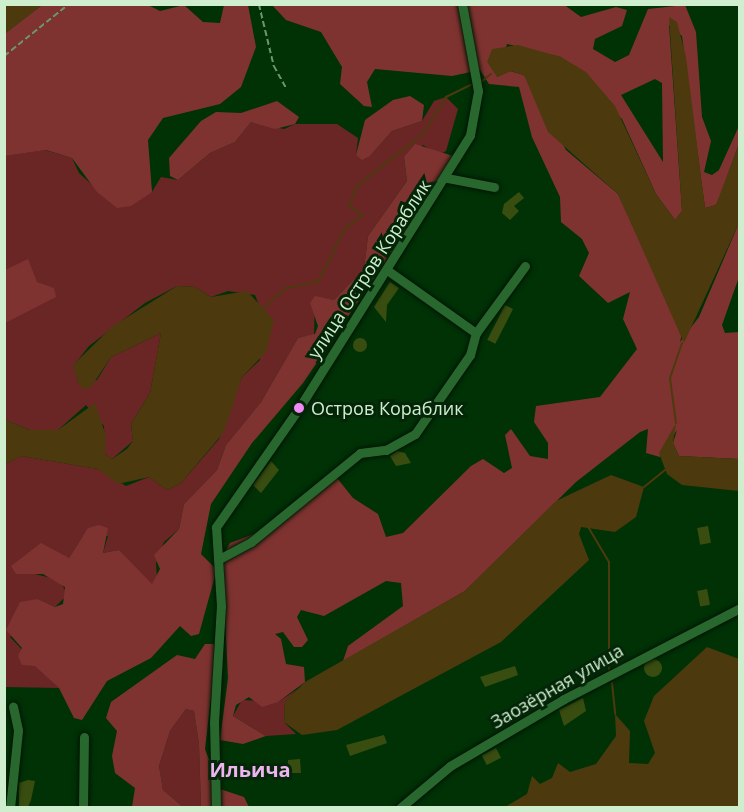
<!DOCTYPE html>
<meta charset="utf-8">
<style>
body{margin:0}
#map{position:relative;width:744px;height:812px;overflow:hidden;background:#003206;font-family:"Open Sans",sans-serif}
div>[style]{position:absolute}
.green>*{inset:0;background:#692624}
.forest>*{inset:0;background:#7f3330}
.water>*{inset:0;background:#4c3a0e}
.stream>*{height:2px;margin:-1px;padding:0 1px;transform-origin:1px;border-radius:1px;background:#4c3a0e}
.building>*{inset:0;background:#3a4d10;transform-origin:0 0}
.round{border-radius:50%}
.path>*{height:1.5px;margin-top:-0.75px;transform-origin:0;background:repeating-linear-gradient(90deg,#6d9570 0 6px,transparent 0 9px)}
.roads{filter:drop-shadow(0 0 2px #031504) drop-shadow(0 0 2px #031504)}
.minor>*{height:9px;margin:-4.5px;padding:0 4.5px;transform-origin:4.5px;border-radius:4.5px;background:#28682f}
.dots>*{width:16px;height:16px;translate:-50% -50%;box-sizing:border-box;border:3px solid #042508;border-radius:50%}
span{translate:-50% -50%;white-space:nowrap;text-align:center;line-height:1.15;-webkit-text-stroke:6px #042508;paint-order:stroke}
.street-label{font-size:18px;color:#ceeece}
.poi-label{font-size:18px;color:#ceeece}
.left{translate:0 -50%;text-align:left}
.neighbourhood-label{font-size:20px;color:#edb5ef;font-weight:700}
.frame{position:absolute;inset:0;border:6px solid #ceeece;pointer-events:none}
</style>
<div id="map">
<div class="green">
<div style="clip-path:polygon(446px 97px,458px 109px,446px 151px,438px 155px,423px 145px,404px 157px,407px 181px,368px 236px,364px 269px,334px 300px,315px 297px,314px 335px,298px 338px,261px 402px,226px 445px,217px 470px,184px 504px,179px 529px,164px 542px,156px 563px,157px 578px,152px 585px,143px 580px,119px 550px,103px 553px,108px 536px,83px 536px,69px 558px,61px 556px,26px 572px,60px 580px,67px 595px,55px 607px,38px 599px,10px 637px,59px 688px,5px 687px,5px 464px,21px 456px,98px 469px,126px 486px,149px 477px,167px 490px,181px 483px,219px 439px,242px 377px,260px 360px,261px 310px,255px 295px,228px 291px,211px 297px,195px 287px,177px 286px,145px 303px,89px 346px,74px 365px,78px 383px,97px 380px,111px 357px,161px 333px,150px 393px,131px 424px,133px 441px,112px 459px,105px 454px,104px 426px,86px 405px,58px 430px,30px 430px,5px 420px,4px 156px,45px 150px,72px 158px,79px 173px,110px 201px,152px 192px,161px 177px,178px 180px,210px 153px,235px 142px,251px 122px,284px 129px,295px 124px,337px 124px,358px 138px,356px 155px,370px 156px,392px 131px,422px 121px,434px 101px)"></div>
<div style="clip-path:polygon(298px 689px,285px 702px,284px 722px,296px 734px,266px 736px,233px 716px,242px 700px,278px 702px)"></div>
<div style="clip-path:polygon(186px 709px,194px 711px,199px 744px,201px 807px,183px 807px,163px 790px,159px 766px,170px 731px)"></div>
</div>
<div class="forest">
<div style="clip-path:polygon(evenodd,563px 4px,581px 17px,616px 7px,627px 10px,622px 26px,595px 39px,593px 49px,615px 62px,629px 55px,648px 9px,685px 5px,696px 32px,702px 117px,711px 141px,704px 172px,712px 175px,719px 170px,739px 126px,740px 141px,721px 193px,716px 205px,705px 208px,682px 36px,669px 25px,682px 211px,675px 220px,656px 194px,622px 119px,561px 57px,507px 44px,497px 77px,510px 71px,524px 75px,566px 150px,618px 194px,682px 334px,680px 342px,699px 317px,739px 223px,739px 277px,722px 325px,725px 333px,739px 332px,739px 459px,679px 456px,673px 443px,677px 430px,660px 457px,646px 453px,648px 429px,640px 432px,576px 482px,465px 591px,343px 661px,348px 646px,403px 606px,401px 583px,386px 581px,324px 616px,301px 610px,297px 617px,308px 640px,302px 647px,294px 647px,283px 632px,275px 634px,281px 639px,286px 664px,304px 667px,305px 682px,278px 702px,262px 707px,249px 697px,236px 705px,233px 716px,266px 736px,243px 744px,220px 740px,228px 678px,222px 557px,230px 543px,283px 523px,329px 479px,337px 478px,353px 498px,378px 514px,386px 537px,403px 533px,471px 466px,483px 459px,504px 473px,512px 468px,505px 435px,511px 429px,530px 456px,548px 459px,548px 443px,534px 422px,536px 406px,600px 397px,637px 349px,623px 319px,630px 292px,608px 303px,579px 276px,589px 253px,582px 239px,561px 222px,560px 197px,532px 137px,519px 87px,489px 84px,480px 70px,452px 76px,375px 69px,367px 82px,372px 107px,364px 106px,340px 84px,342px 67px,321px 32px,286px 20px,272px 5px,563px 4px,655px 79px,662px 83px,663px 162px,621px 95px,655px 79px)"></div>
<div style="clip-path:polygon(42px 5px,148px 5px,160px 11px,184px 5px,203px 22px,220px 23px,224px 5px,248px 5px,256px 47px,241px 87px,220px 104px,163px 118px,148px 140px,152px 192px,131px 206px,117px 208px,97px 192px,72px 158px,46px 150px,5px 156px,4px 34px)"></div>
<div style="clip-path:polygon(410px 96px,424px 105px,422px 121px,392px 131px,370px 156px,362px 160px,356px 155px,365px 120px,393px 100px)"></div>
<div style="clip-path:polygon(277px 101px,299px 117px,295px 124px,275px 129px,251px 122px,235px 142px,210px 153px,178px 180px,170px 176px,169px 158px,201px 121px,216px 112px,241px 113px)"></div>
<div style="clip-path:polygon(415px 144px,453px 156px,442px 178px,303px 383px,252px 443px,211px 504px,201px 554px,215px 568px,215px 576px,199px 634px,191px 636px,180px 626px,151px 658px,107px 681px,82px 720px,74px 718px,59px 688px,35px 666px,22px 665px,18px 656px,22px 648px,6px 630px,20px 602px,38px 599px,55px 607px,63px 604px,65px 587px,43px 574px,16px 574px,11px 566px,41px 543px,69px 558px,88px 528px,99px 525px,108px 528px,103px 553px,119px 550px,152px 584px,160px 569px,154px 555px,179px 529px,184px 504px,217px 470px,226px 445px,261px 402px,298px 338px,315px 334px,318px 326px,310px 303px,315px 296px,334px 300px,364px 269px,368px 236px,407px 181px,404px 157px)"></div>
<div style="clip-path:polygon(28px 259px,37px 282px,54px 288px,56px 297px,5px 323px,5px 270px)"></div>
<div style="clip-path:polygon(205px 644px,214px 644px,215px 662px,205px 749px,220px 789px,244px 797px,249px 807px,201px 807px,199px 744px,194px 711px,186px 709px,170px 731px,159px 766px,163px 790px,183px 807px,132px 807px,135px 788px,115px 773px,112px 756px,117px 731px,106px 718px,111px 702px,177px 655px,195px 659px)"></div>
</div>
<div class="water">
<div style="clip-path:polygon(5px 4px,42px 4px,42px 5px,5px 34px)"></div>
<div style="clip-path:polygon(669px 17px,677px 22px,686px 57px,705px 208px,716px 205px,740px 141px,739px 223px,684px 343px,618px 194px,548px 132px,524px 75px,511px 71px,497px 77px,487px 62px,492px 49px,518px 45px,561px 57px,586px 72px,615px 106px,656px 194px,675px 220px,682px 211px)"></div>
<div style="clip-path:polygon(177px 286px,195px 287px,211px 297px,247px 291px,274px 320px,266px 352px,242px 377px,224px 432px,181px 483px,167px 490px,149px 477px,118px 484px,98px 469px,21px 456px,5px 464px,5px 420px,30px 430px,58px 430px,95px 403px,106px 436px,105px 454px,112px 459px,127px 449px,133px 441px,131px 424px,150px 393px,161px 333px,111px 357px,91px 387px,83px 389px,78px 383px,73px 365px,113px 326px)"></div>
<div style="clip-path:polygon(676px 423px,673px 443px,679px 456px,739px 459px,739px 491px,682px 485px,667px 474px,659px 453px)"></div>
<div style="clip-path:polygon(611px 475px,644px 487px,636px 517px,615px 532px,581px 527px,579px 534px,589px 560px,501px 642px,337px 730px,302px 735px,284px 722px,285px 702px,305px 682px,465px 591px,556px 501px)"></div>
<div style="clip-path:polygon(707px 647px,739px 659px,739px 807px,505px 807px,527px 794px,532px 776px,540px 784px,552px 778px,558px 763px,570px 772px,596px 764px,616px 736px,615px 714px,630px 731px,629px 763px,648px 764px,655px 753px,644px 721px,654px 696px)"></div>
</div>
<div class="stream">
<div style="left:481px;top:82px;width:13px;rotate:-39deg"></div>
<div style="left:261px;top:310px;width:33px;rotate:-41deg"></div>
<div style="left:286px;top:288px;width:33px;rotate:-11deg"></div>
<div style="left:318px;top:282px;width:60px;rotate:-63.4deg"></div>
<div style="left:345px;top:228px;width:22px;rotate:-36deg"></div>
<div style="left:363px;top:215px;width:17px;rotate:-147deg"></div>
<div style="left:349px;top:206px;width:22px;rotate:-68deg"></div>
<div style="left:357px;top:186px;width:84px;rotate:-38.2deg"></div>
<div style="left:423px;top:134px;width:44px;rotate:-58.1deg"></div>
<div style="left:446px;top:97px;width:28px;rotate:-26deg"></div>
<div style="left:676px;top:423px;width:45px;rotate:-97.6deg"></div>
<div style="left:670px;top:378px;width:37px;rotate:-71deg"></div>
<div style="left:644px;top:487px;width:27px;rotate:-39deg"></div>
<div style="left:587px;top:525px;width:43px;rotate:59.3deg"></div>
<div style="left:609px;top:562px;width:108px;rotate:90deg"></div>
<div style="left:612px;top:683px;width:31px;rotate:84deg"></div>
</div>
<div class="building">
<div style="clip-path:polygon(519px 192px,524px 198px,514px 206px,519px 211px,510px 220px,502px 213px,504px 204px)"></div>
<div style="clip-path:polygon(390px 282px,399px 288px,387px 305px,386px 322px,374px 307px)"></div>
<div style="left:505px;top:305px;width:9px;height:39px;rotate:27deg"></div>
<div class="round" style="left:353px;top:338px;width:14px;height:14px"></div>
<div style="clip-path:polygon(397px 451px,405px 453px,411px 463px,396px 466px,390px 456px)"></div>
<div style="clip-path:polygon(271px 461px,279px 470px,261px 493px,253px 485px)"></div>
<div style="left:708px;top:526px;width:17px;height:11px;rotate:80deg"></div>
<div style="left:707px;top:589px;width:16px;height:10px;rotate:79deg"></div>
<div class="round" style="left:644px;top:659px;width:18px;height:18px"></div>
<div style="clip-path:polygon(515px 666px,518px 675px,485px 687px,480px 677px)"></div>
<div style="clip-path:polygon(583px 698px,586px 711px,564px 726px,559px 710px)"></div>
<div style="clip-path:polygon(384px 735px,387px 743px,350px 756px,346px 745px)"></div>
<div style="left:496px;top:748px;width:11px;height:16px;rotate:63deg"></div>
<div style="clip-path:polygon(300px 759px,301px 773px,288px 773px,288px 760px)"></div>
<div style="clip-path:polygon(28px 780px,35px 781px,31px 800px,28px 807px,19px 807px,19px 783px)"></div>
</div>
<div class="path">
<div style="left:259px;top:4px;width:64px;rotate:76.4deg"></div>
<div style="left:274px;top:66px;width:25px;rotate:61deg"></div>
<div style="left:4px;top:56px;width:83px;rotate:-38.7deg"></div>
</div>
<div class="roads">
<div class="minor">
<div style="left:447px;top:178px;width:48px;rotate:10.8deg"></div>
<div style="left:387px;top:270px;width:109px;rotate:35.3deg"></div>
<div style="left:219px;top:559px;width:36px;rotate:-28deg"></div>
<div style="left:251px;top:542px;width:141px;rotate:-39.2deg"></div>
<div style="left:360px;top:453px;width:26px;rotate:-7deg"></div>
<div style="left:386px;top:450px;width:33px;rotate:-29deg"></div>
<div style="left:415px;top:434px;width:96px;rotate:-55.2deg"></div>
<div style="left:470px;top:355px;width:23px;rotate:-75deg"></div>
<div style="left:476px;top:333px;width:83px;rotate:-53.8deg"></div>
<div style="left:10px;top:808px;width:78px;rotate:-84.1deg"></div>
<div style="left:18px;top:730px;width:24px;rotate:-102deg"></div>
<div style="left:83px;top:808px;width:71px;rotate:-89.2deg"></div>
<div style="left:216px;top:808px;width:85px;rotate:-91.3deg"></div>
<div style="left:214px;top:723px;width:117px;rotate:-86.6deg"></div>
<div style="left:221px;top:606px;width:79px;rotate:-93.6deg"></div>
<div style="left:216px;top:527px;width:145px;rotate:-55.1deg"></div>
<div style="left:299px;top:408px;width:322px;rotate:-57.9deg"></div>
<div style="left:470px;top:135px;width:45px;rotate:-79.7deg"></div>
<div style="left:478px;top:91px;width:88px;rotate:-100.4deg"></div>
<div style="left:400px;top:808px;width:65px;rotate:-40deg"></div>
<div style="left:450px;top:766px;width:132px;rotate:-30.4deg"></div>
<div style="left:564px;top:699px;width:198px;rotate:-27.3deg"></div>
</div>
</div>
<div class="dots">
<div style="left:299px;top:408px;background:#f08bf5"></div>
</div>
<div class="street-label">
<span style="left:369px;top:269px;rotate:-57deg">улица Остров Кораблик</span>
<span style="left:557px;top:686px;rotate:-30deg">Заозёрная улица</span>
</div>
<div class="poi-label">
<span class="left" style="left:311px;top:408px">Остров Кораблик</span>
</div>
<div class="neighbourhood-label">
<span style="left:250px;top:769px">Ильича</span>
</div>
<div class="frame"></div>
</div>
